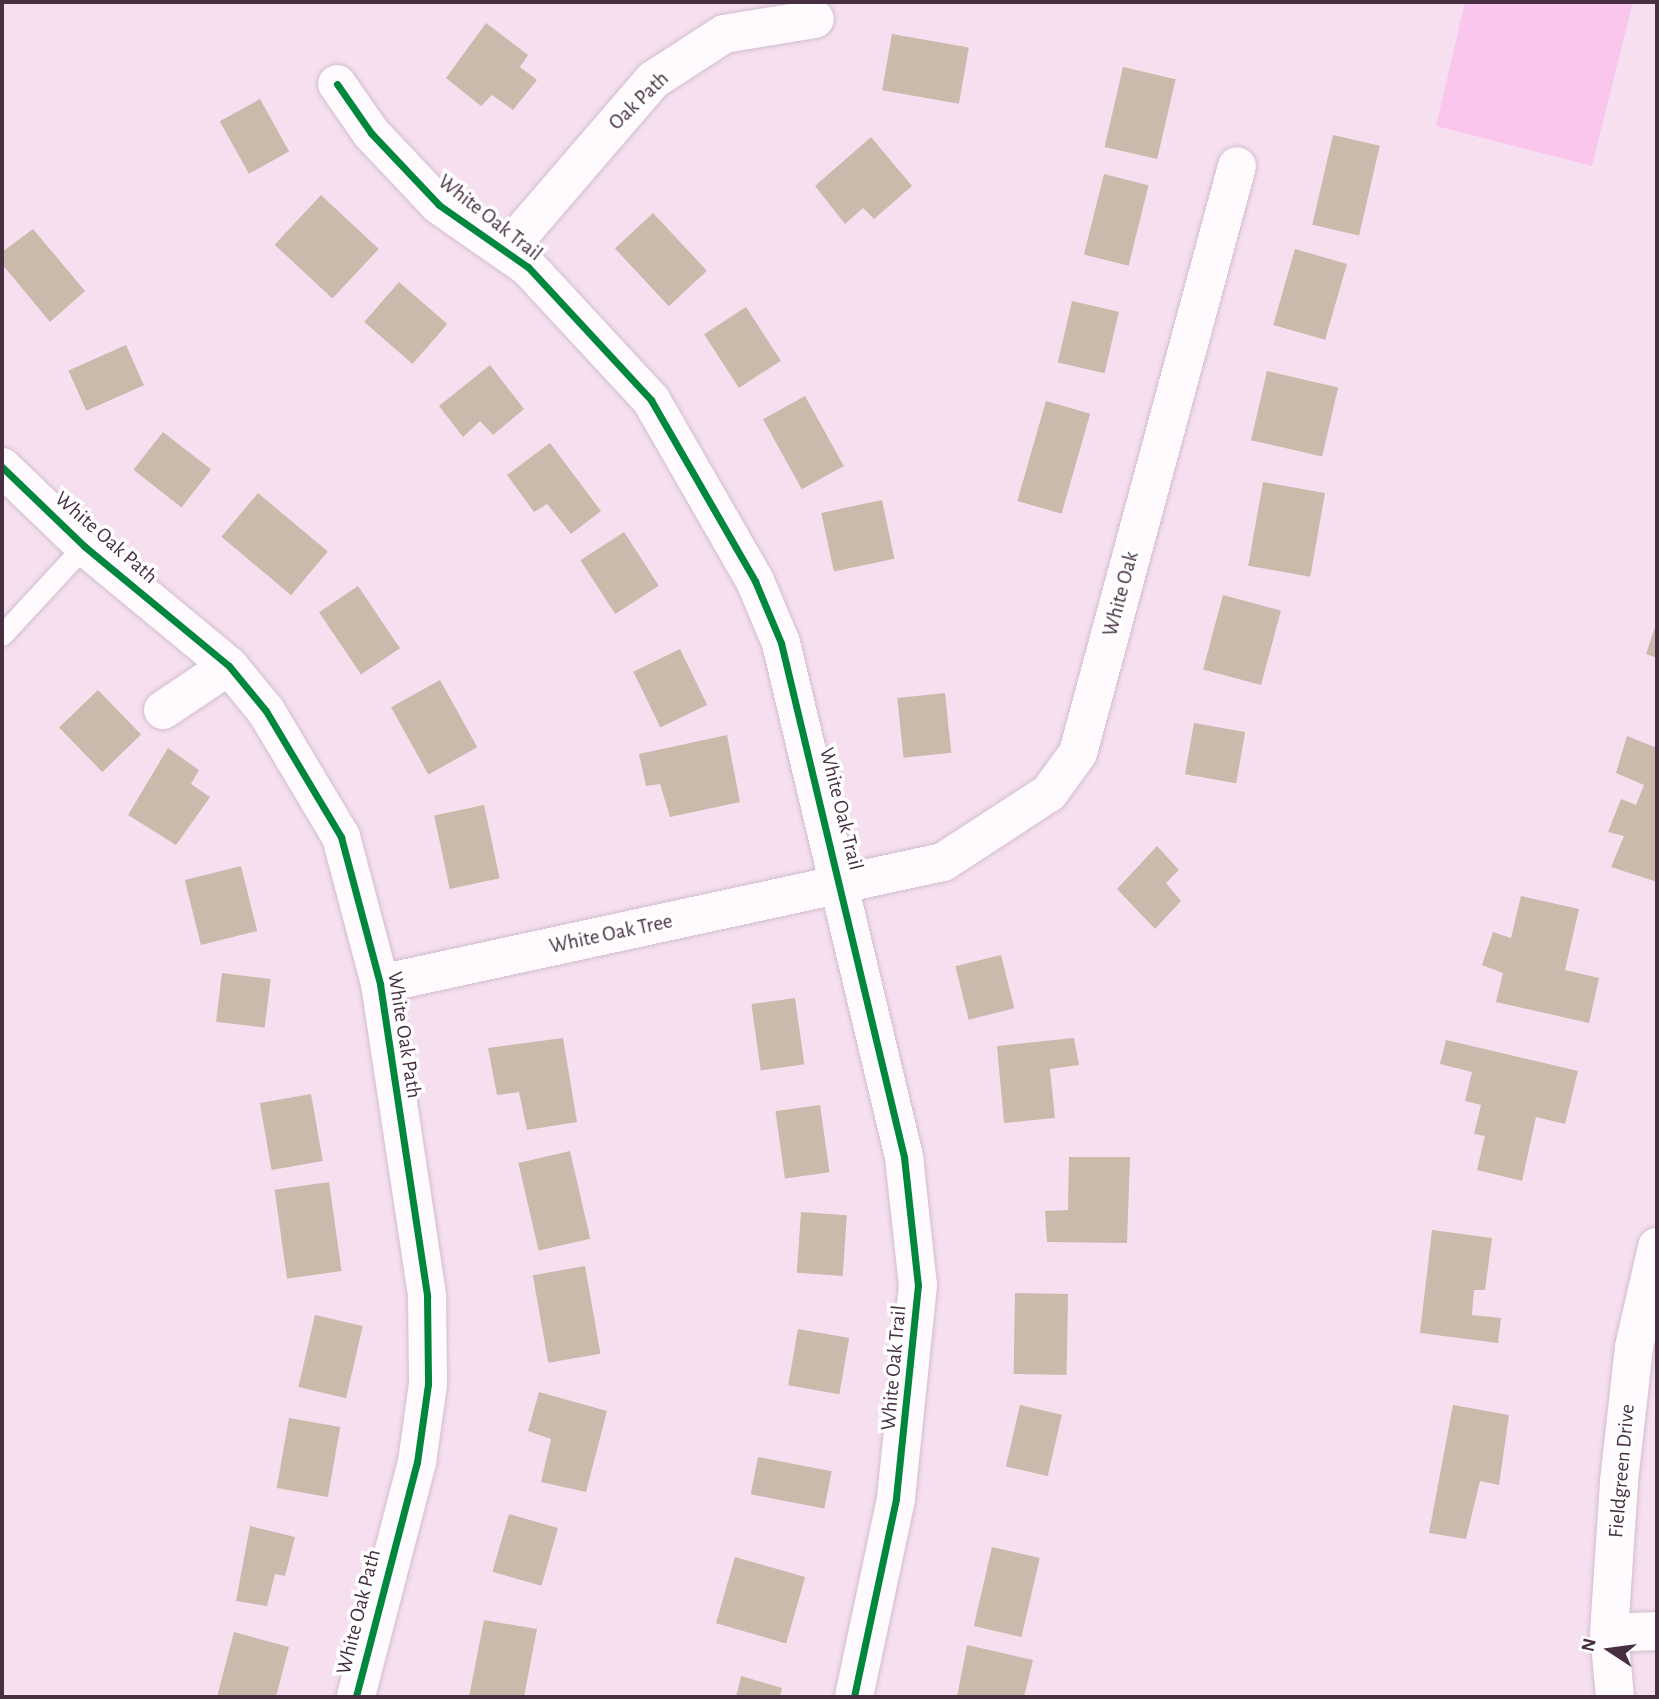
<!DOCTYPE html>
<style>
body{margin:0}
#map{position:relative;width:1659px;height:1699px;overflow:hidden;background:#f6e0f0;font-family:"Alegreya Sans",sans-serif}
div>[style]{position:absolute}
.green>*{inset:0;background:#fbc6ed}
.building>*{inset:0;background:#c9baac;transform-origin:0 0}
.roads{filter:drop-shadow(0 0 2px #d3bdcd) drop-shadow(0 0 2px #d3bdcd)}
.service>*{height:21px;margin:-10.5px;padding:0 10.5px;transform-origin:10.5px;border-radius:10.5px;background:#fefafd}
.minor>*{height:38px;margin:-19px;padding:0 19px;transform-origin:19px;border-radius:19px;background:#fefafd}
.cycleway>*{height:7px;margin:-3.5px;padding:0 3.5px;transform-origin:3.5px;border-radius:3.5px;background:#00873e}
span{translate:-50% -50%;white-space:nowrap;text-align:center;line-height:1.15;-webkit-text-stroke:7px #fff;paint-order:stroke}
.street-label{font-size:21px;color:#472f41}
.frame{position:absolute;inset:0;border:4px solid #472f41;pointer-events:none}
.north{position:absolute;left:1575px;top:1615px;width:70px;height:70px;-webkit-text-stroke:5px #fff;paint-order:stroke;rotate:283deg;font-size:19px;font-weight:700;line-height:28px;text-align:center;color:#472f41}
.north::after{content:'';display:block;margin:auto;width:24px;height:32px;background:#472f41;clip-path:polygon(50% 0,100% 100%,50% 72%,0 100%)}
</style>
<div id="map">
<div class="green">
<div style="clip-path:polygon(1465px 2px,1633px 2px,1592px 166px,1436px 126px)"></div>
</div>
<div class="building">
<div style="clip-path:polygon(486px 23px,528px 55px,520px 67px,537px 80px,513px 110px,492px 95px,481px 106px,446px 78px)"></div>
<div style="left:892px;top:34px;width:78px;height:57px;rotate:10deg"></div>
<div style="left:1123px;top:67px;width:54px;height:82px;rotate:13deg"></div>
<div style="left:260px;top:99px;width:60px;height:46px;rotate:61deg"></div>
<div style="left:1333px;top:135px;width:48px;height:92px;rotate:13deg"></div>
<div style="clip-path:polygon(871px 137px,912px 186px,874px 219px,863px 208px,845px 224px,815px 186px)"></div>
<div style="left:1104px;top:174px;width:46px;height:83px;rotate:14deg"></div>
<div style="left:321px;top:195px;width:79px;height:68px;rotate:43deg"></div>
<div style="left:653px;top:213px;width:79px;height:52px;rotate:47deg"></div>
<div style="clip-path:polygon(33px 229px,85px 291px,50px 322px,2px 264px,2px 252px)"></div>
<div style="left:1295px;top:249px;width:54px;height:79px;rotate:16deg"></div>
<div style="left:399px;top:282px;width:64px;height:53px;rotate:41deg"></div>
<div style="left:1072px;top:301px;width:48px;height:63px;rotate:13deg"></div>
<div style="left:746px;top:307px;width:64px;height:50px;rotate:57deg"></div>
<div style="left:126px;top:345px;width:44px;height:63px;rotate:66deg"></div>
<div style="clip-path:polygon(490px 365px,524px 409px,493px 435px,480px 421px,463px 437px,439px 406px)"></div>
<div style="left:1267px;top:371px;width:73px;height:71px;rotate:13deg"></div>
<div style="left:805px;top:396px;width:80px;height:48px;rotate:61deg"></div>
<div style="left:1046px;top:401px;width:46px;height:104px;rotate:16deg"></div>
<div style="left:163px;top:432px;width:61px;height:48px;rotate:38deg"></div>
<div style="clip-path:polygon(550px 443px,601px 511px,571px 534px,547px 504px,534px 512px,507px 475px)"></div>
<div style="left:1263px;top:482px;width:63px;height:85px;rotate:10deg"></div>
<div style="left:258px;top:493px;width:91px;height:57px;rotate:40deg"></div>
<div style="left:882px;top:500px;width:60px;height:62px;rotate:78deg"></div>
<div style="left:624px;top:532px;width:64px;height:52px;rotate:57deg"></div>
<div style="left:358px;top:586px;width:75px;height:47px;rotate:56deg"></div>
<div style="left:1223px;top:595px;width:60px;height:77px;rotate:15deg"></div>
<div style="clip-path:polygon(1657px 621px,1657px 658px,1646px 654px)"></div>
<div style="left:680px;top:649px;width:62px;height:52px;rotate:64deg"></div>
<div style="left:440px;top:680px;width:77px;height:56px;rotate:61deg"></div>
<div style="left:98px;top:690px;width:62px;height:54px;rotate:46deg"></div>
<div style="left:945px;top:693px;width:60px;height:48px;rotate:84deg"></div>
<div style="left:1194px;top:723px;width:52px;height:52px;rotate:10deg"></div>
<div style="clip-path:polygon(727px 735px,740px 802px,670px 817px,660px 784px,646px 786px,639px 754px)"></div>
<div style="clip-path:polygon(1627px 736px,1657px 748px,1657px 882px,1611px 867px,1624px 836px,1608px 832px,1621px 799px,1636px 805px,1644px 785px,1616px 773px)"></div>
<div style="clip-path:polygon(168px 748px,199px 770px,191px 784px,210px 797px,176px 845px,128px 815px)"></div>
<div style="left:484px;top:805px;width:75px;height:51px;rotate:78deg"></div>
<div style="clip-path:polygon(1157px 846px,1179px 870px,1166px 883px,1181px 901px,1155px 929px,1117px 889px)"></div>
<div style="left:241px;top:866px;width:67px;height:58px;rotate:76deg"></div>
<div style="clip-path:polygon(1521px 896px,1579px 909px,1565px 970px,1599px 978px,1589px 1023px,1496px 1002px,1503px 973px,1482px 965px,1493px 932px,1511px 938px)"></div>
<div style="left:1001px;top:955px;width:55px;height:47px;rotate:76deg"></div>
<div style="left:222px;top:973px;width:49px;height:49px;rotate:7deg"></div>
<div style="left:795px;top:998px;width:67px;height:44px;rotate:82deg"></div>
<div style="clip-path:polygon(563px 1038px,577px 1122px,527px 1130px,519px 1092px,497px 1095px,488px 1048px)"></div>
<div style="clip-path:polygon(1074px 1038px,1079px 1065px,1050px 1069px,1055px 1118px,1004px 1123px,997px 1046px)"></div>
<div style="clip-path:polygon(1446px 1040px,1578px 1071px,1565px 1124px,1536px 1117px,1522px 1181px,1477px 1170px,1485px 1136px,1474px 1134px,1481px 1105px,1465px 1101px,1472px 1072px,1440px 1064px)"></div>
<div style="left:311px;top:1094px;width:68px;height:52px;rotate:80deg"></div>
<div style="left:820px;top:1105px;width:68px;height:45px;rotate:82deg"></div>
<div style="left:570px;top:1151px;width:90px;height:53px;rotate:77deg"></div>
<div style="clip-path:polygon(1069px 1157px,1130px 1157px,1127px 1243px,1047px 1242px,1045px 1211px,1068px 1210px)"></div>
<div style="left:329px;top:1182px;width:90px;height:55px;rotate:82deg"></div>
<div style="left:801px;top:1212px;width:46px;height:61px;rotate:4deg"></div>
<div style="clip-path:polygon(1432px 1230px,1492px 1238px,1485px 1290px,1474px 1290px,1472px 1315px,1501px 1318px,1498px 1343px,1420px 1333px)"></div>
<div style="left:585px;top:1266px;width:89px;height:53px;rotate:80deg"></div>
<div style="left:1015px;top:1293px;width:53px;height:81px;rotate:1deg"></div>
<div style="left:315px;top:1315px;width:49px;height:74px;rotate:13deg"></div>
<div style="left:798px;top:1329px;width:52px;height:57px;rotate:10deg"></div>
<div style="clip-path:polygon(539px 1392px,607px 1411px,586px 1492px,541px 1482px,551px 1439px,528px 1431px)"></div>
<div style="left:1020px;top:1405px;width:43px;height:63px;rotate:13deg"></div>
<div style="clip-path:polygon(1453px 1405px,1509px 1415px,1499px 1485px,1480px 1481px,1466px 1539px,1429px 1533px)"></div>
<div style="left:289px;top:1418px;width:52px;height:71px;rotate:10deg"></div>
<div style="left:758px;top:1457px;width:75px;height:38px;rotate:11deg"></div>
<div style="left:509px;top:1514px;width:51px;height:60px;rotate:16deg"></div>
<div style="clip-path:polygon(250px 1526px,295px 1537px,285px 1576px,275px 1574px,267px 1606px,236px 1601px)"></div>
<div style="left:992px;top:1547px;width:49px;height:81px;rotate:13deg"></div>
<div style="left:735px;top:1557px;width:73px;height:69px;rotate:16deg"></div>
<div style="clip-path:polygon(484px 1620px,537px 1629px,524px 1697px,469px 1697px)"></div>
<div style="clip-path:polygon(234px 1632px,289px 1647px,276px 1697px,217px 1697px)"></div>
<div style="clip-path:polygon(967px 1645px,1033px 1660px,1024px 1697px,957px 1697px)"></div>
<div style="clip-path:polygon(741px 1676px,782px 1688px,780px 1697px,736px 1697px)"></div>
</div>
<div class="roads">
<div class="service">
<div style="left:2px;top:635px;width:121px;rotate:-47.3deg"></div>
</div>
<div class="minor">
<div style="left:337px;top:84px;width:60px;rotate:55.2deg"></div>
<div style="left:371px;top:133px;width:99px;rotate:46.6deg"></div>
<div style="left:439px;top:205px;width:108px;rotate:34.9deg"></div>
<div style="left:528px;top:267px;width:181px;rotate:47.2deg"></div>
<div style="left:651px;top:400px;width:209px;rotate:60.1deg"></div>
<div style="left:755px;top:581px;width:67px;rotate:67.2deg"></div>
<div style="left:781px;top:643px;width:529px;rotate:76.54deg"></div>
<div style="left:904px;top:1157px;width:129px;rotate:83.8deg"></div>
<div style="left:918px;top:1285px;width:215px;rotate:95.9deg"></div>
<div style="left:896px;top:1499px;width:202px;rotate:102deg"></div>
<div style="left:506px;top:251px;width:225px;rotate:-49.3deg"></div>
<div style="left:653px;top:80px;width:85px;rotate:-32.9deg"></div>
<div style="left:724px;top:34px;width:92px;rotate:-9.4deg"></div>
<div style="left:2px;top:467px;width:114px;rotate:43.9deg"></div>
<div style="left:84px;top:546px;width:188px;rotate:39.6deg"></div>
<div style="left:229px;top:666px;width:58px;rotate:50.6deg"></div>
<div style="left:266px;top:711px;width:147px;rotate:59.2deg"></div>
<div style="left:341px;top:837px;width:152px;rotate:75.1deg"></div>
<div style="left:380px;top:984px;width:316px;rotate:81.4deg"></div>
<div style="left:427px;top:1296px;width:88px;rotate:89.3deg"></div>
<div style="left:428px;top:1384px;width:79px;rotate:98deg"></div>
<div style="left:417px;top:1462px;width:243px;rotate:104.6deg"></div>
<div style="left:163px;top:710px;width:79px;rotate:-33.7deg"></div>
<div style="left:380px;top:984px;width:576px;rotate:-12.23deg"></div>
<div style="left:943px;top:862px;width:126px;rotate:-33.1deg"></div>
<div style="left:1049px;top:793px;width:49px;rotate:-54.1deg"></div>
<div style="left:1078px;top:753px;width:608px;rotate:-74.84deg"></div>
<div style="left:1609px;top:1633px;width:48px;rotate:-2.4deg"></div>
<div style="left:1615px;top:1697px;width:64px;rotate:-95.4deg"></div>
<div style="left:1609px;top:1633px;width:152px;rotate:-86.2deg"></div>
<div style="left:1619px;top:1481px;width:135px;rotate:-83.6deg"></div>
<div style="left:1634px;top:1347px;width:103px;rotate:-77deg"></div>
</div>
</div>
<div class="cycleway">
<div style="left:337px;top:84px;width:60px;rotate:55.2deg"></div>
<div style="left:371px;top:133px;width:99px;rotate:46.6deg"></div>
<div style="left:439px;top:205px;width:108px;rotate:34.9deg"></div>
<div style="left:528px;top:267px;width:181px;rotate:47.2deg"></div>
<div style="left:651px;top:400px;width:209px;rotate:60.1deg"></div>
<div style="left:755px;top:581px;width:67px;rotate:67.2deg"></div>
<div style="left:781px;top:643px;width:529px;rotate:76.54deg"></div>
<div style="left:904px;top:1157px;width:129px;rotate:83.8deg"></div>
<div style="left:918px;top:1285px;width:215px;rotate:95.9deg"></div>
<div style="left:896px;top:1499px;width:202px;rotate:102deg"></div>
<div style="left:2px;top:467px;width:114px;rotate:43.9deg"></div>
<div style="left:84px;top:546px;width:188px;rotate:39.6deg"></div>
<div style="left:229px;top:666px;width:58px;rotate:50.6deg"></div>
<div style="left:266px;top:711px;width:147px;rotate:59.2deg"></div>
<div style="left:341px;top:837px;width:152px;rotate:75.1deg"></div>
<div style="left:380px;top:984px;width:316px;rotate:81.4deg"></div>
<div style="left:427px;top:1296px;width:88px;rotate:89.3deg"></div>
<div style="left:428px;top:1384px;width:79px;rotate:98deg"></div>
<div style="left:417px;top:1462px;width:243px;rotate:104.6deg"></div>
</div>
<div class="street-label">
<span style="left:639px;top:101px;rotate:-44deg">Oak Path</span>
<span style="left:490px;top:218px;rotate:38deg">White Oak Trail</span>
<span style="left:106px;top:538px;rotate:41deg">White Oak Path</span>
<span style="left:1121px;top:594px;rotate:-75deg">White Oak</span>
<span style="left:841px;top:809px;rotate:76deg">White Oak Trail</span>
<span style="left:611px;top:934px;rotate:-12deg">White Oak Tree</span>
<span style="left:404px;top:1035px;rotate:81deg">White Oak Path</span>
<span style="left:894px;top:1368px;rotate:-85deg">White Oak Trail</span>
<span style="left:1622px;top:1471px;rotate:-85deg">Fieldgreen Drive</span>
<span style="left:359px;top:1612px;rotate:-76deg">White Oak Path</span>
</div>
<div class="frame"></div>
<div class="north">N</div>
</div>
